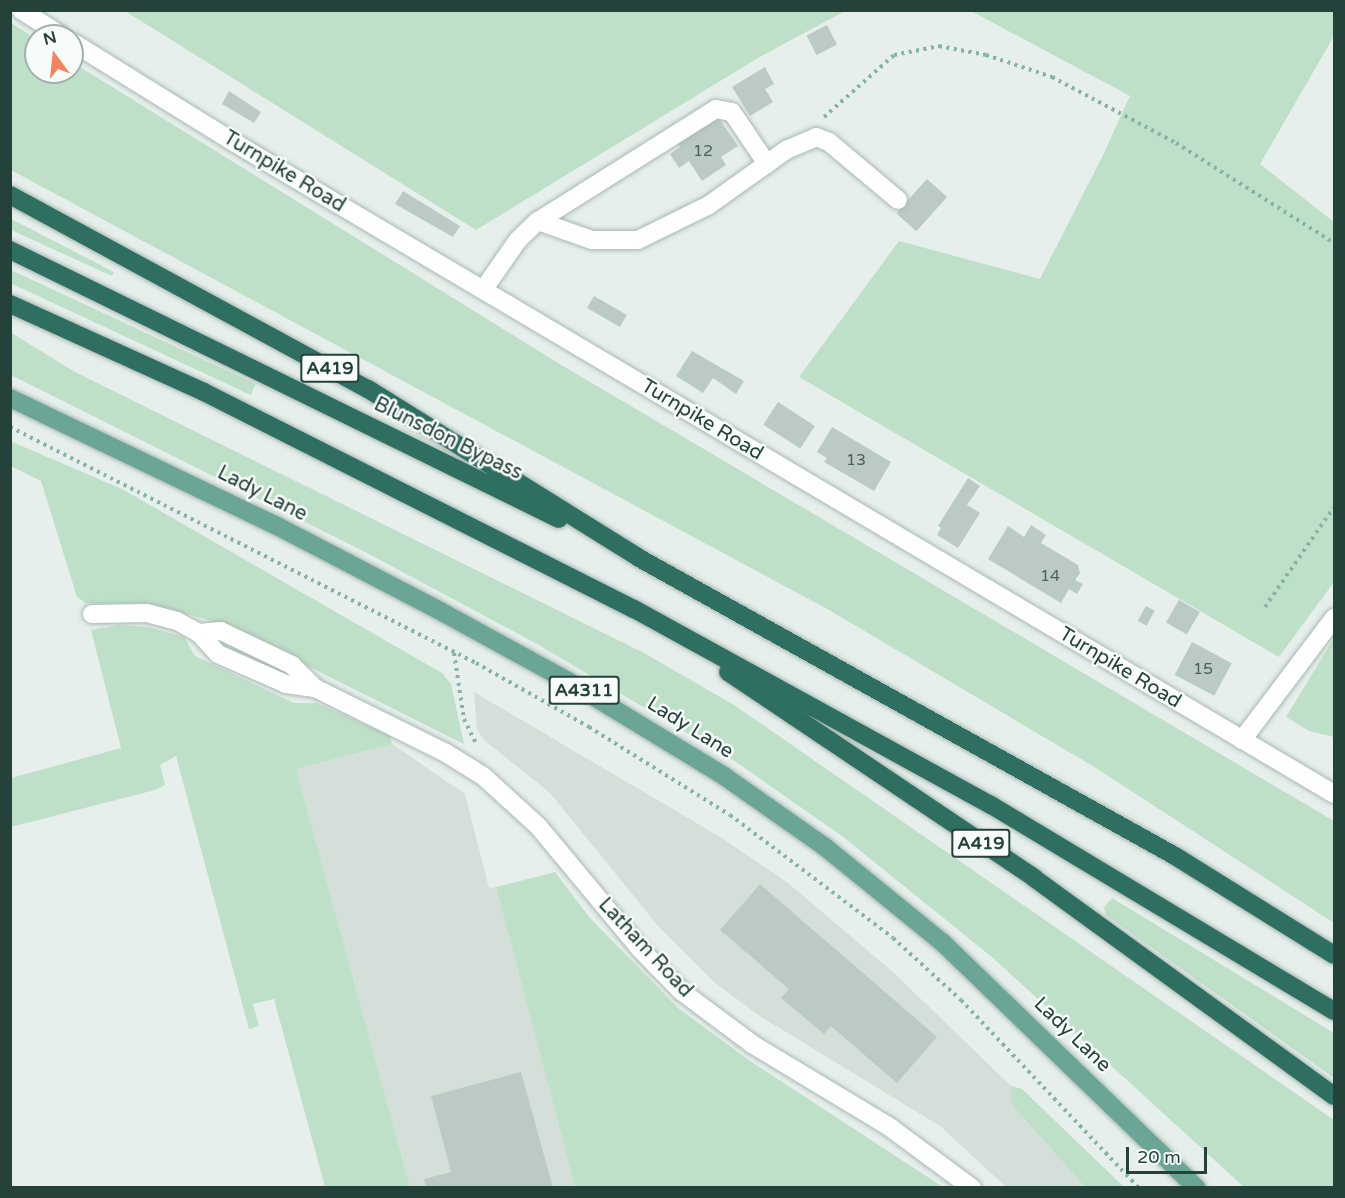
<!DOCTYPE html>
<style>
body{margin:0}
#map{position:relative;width:1345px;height:1198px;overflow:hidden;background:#e6efeb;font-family:"Varela Round",sans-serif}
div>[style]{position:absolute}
.built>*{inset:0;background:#d4dfda}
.green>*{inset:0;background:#bfe0c8;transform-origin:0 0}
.building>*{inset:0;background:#bbcac4;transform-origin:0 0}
.path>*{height:4px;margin-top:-2px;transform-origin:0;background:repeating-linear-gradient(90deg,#86b3a5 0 3px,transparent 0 7.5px)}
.roads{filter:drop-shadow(0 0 2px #a8b8b2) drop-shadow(0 0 2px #a8b8b2)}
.minor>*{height:18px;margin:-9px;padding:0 9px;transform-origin:9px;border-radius:9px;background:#fff}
.major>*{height:18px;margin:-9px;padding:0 9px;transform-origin:9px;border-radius:9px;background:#6aa596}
.highway>*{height:18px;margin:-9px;padding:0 9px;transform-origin:9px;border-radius:9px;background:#2f6f62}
span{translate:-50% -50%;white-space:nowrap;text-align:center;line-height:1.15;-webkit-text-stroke:5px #f7fbf9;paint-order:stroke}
.number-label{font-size:16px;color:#4a645c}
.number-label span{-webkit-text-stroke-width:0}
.shield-label span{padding:2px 4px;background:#f7fbf9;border:2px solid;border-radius:4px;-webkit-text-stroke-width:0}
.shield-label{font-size:18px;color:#24423a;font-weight:700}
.street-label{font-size:20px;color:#24423a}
.frame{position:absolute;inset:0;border:12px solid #24423a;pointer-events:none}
.north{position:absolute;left:24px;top:24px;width:60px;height:60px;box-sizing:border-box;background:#f7fbf9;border:2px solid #a3b1ad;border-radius:50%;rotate:345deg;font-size:16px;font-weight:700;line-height:24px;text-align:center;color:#24423a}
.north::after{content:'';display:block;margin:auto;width:21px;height:27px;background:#f4845f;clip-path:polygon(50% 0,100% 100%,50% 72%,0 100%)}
.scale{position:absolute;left:1126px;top:1147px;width:81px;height:27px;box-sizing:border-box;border:3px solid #24423a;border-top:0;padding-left:8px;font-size:18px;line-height:21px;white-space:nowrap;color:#24423a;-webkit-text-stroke:4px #f7fbf9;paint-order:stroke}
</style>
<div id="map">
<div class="built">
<div style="clip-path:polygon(474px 692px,722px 838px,788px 883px,894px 973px,1011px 1086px,1011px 1104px,1085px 1187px,1006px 1187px,940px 1126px,761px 1017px,714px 982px,659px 927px,550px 793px,484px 740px,477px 730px)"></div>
<div style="clip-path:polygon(392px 744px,465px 794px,489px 888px,496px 887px,575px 1187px,410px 1187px,296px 769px)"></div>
</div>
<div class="green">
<div style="clip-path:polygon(125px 11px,845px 11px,758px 58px,476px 230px)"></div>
<div style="clip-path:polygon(971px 11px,1334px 11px,1334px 36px,1260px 164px,1334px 222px,1334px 582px,1279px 657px,799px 377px,899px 241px,1040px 279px,1104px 153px,1130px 96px)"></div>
<div style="clip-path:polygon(11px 23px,36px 39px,36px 72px,72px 72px,72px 62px,563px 366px,1334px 821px,1334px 923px,1096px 768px,829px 610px,11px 170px)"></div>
<div style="clip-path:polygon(11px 219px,25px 226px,114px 272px,112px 276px,11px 230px)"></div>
<div style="left:11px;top:270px;width:270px;height:12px;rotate:25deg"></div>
<div style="clip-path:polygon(10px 332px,75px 372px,644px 653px,734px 705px,1334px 1120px,1334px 1187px,1244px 1187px,993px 958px,842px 836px,736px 762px,537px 644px,367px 553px,11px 375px)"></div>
<div style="clip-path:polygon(10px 441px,122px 489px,442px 673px,451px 684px,464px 744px,226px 625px,147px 603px,86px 603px,77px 597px,41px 481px,11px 466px)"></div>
<div style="clip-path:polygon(119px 625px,148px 627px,184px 637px,195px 656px,294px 703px,317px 703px,390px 736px,392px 744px,296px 769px,410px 1187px,325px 1187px,274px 999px,253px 1004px,259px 1026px,249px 1029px,176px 756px,160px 765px,165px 785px,155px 790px,11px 827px,11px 778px,121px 748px,91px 630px)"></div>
<div style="clip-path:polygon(1334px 638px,1334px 737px,1309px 731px,1286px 717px)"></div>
<div style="clip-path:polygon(555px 872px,589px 917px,678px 1008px,750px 1061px,943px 1187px,575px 1187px,496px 887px)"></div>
<div style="clip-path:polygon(1112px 898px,1334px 1033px,1334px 1078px,1106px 915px,1104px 907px)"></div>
<div style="clip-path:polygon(1011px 1086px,1022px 1089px,1124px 1187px,1085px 1187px,1011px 1104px)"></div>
</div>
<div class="building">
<div style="left:827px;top:25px;width:22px;height:23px;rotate:63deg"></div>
<div style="clip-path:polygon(765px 67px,774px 84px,765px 89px,773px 102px,750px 116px,732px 87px)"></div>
<div style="clip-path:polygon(229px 91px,261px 112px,254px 123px,222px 104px)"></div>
<div style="clip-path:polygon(717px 116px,738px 146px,721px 157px,726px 165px,702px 181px,689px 161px,679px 168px,670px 154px,680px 147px,677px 143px)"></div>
<div style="left:927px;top:179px;width:27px;height:46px;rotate:42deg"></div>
<div style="clip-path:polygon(403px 191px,460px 226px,453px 237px,395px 204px)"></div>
<div style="left:594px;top:296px;width:38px;height:14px;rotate:30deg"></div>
<div style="clip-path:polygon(692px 351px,744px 381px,736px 394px,713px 378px,703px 393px,676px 376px)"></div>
<div style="left:778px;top:402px;width:44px;height:27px;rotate:33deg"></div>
<div style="clip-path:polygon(832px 427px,891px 462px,874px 491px,824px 462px,827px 458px,817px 452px)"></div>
<div style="clip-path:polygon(968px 478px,980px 486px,967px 505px,980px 513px,958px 548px,937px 535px,941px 528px,938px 526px)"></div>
<div style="clip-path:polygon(1031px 525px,1046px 535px,1041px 543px,1078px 565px,1080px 573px,1075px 580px,1083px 584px,1077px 594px,1069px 589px,1061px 603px,988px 559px,1008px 526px,1024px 537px)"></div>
<div style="left:1179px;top:600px;width:24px;height:26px;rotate:30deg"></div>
<div style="left:1146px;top:606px;width:10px;height:17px;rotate:29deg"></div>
<div style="left:1192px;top:642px;width:45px;height:37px;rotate:28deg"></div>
<div style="clip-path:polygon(760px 884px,937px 1037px,897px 1083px,831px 1026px,824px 1034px,781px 998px,789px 989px,720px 930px)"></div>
<div style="clip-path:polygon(521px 1072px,553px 1188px,426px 1188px,424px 1179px,451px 1172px,431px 1096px)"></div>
</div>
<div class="path">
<div style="left:824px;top:117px;width:94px;rotate:-41.5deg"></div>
<div style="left:894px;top:55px;width:46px;rotate:-11.3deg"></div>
<div style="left:939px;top:46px;width:48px;rotate:10.8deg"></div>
<div style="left:986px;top:55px;width:70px;rotate:18.4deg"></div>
<div style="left:1052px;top:77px;width:140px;rotate:28deg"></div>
<div style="left:1176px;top:143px;width:187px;rotate:32.3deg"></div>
<div style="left:10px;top:427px;width:522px;rotate:26.86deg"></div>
<div style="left:476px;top:663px;width:130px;rotate:29.5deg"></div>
<div style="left:589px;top:727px;width:166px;rotate:32deg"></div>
<div style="left:730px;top:815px;width:204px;rotate:37deg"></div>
<div style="left:893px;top:938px;width:92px;rotate:42.4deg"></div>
<div style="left:961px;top:1000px;width:259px;rotate:46.6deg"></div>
<div style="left:1265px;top:607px;width:121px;rotate:-55.4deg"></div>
<div style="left:454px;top:653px;width:67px;rotate:81.4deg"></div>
<div style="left:464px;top:719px;width:28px;rotate:64deg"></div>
</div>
<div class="roads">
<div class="minor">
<div style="left:21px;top:10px;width:49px;rotate:32.4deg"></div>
<div style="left:72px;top:42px;width:192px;rotate:31.8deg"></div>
<div style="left:235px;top:143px;width:1277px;rotate:30.64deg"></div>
<div style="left:538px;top:221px;width:57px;rotate:19.4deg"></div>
<div style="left:592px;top:240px;width:46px"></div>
<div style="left:638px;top:240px;width:79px;rotate:-26.2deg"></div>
<div style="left:709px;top:205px;width:95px;rotate:-35.5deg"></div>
<div style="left:786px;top:150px;width:33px;rotate:-23deg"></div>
<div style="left:816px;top:137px;width:14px;rotate:21deg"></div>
<div style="left:829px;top:142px;width:90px;rotate:40deg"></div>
<div style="left:483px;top:290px;width:61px;rotate:-55deg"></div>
<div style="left:518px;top:240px;width:28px;rotate:-44deg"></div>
<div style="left:538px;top:221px;width:210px;rotate:-32.2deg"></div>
<div style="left:716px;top:109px;width:16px;rotate:11deg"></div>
<div style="left:732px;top:112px;width:63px;rotate:56.1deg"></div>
<div style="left:92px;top:614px;width:55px;rotate:-1deg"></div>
<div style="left:147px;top:613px;width:31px;rotate:15deg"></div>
<div style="left:177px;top:621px;width:25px;rotate:29deg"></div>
<div style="left:199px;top:633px;width:28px;rotate:48deg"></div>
<div style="left:218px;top:654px;width:74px;rotate:23.8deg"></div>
<div style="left:286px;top:684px;width:29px;rotate:8deg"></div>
<div style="left:315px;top:688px;width:146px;rotate:26.4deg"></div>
<div style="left:446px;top:753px;width:44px;rotate:31.9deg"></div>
<div style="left:483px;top:776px;width:74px;rotate:42.3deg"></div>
<div style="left:538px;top:826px;width:161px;rotate:50.3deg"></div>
<div style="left:641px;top:950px;width:57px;rotate:45.7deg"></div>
<div style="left:681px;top:991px;width:89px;rotate:36.7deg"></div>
<div style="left:752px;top:1044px;width:162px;rotate:31.1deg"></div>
<div style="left:891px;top:1128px;width:101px;rotate:36.5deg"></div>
<div style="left:199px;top:633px;width:22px;rotate:-5deg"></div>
<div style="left:221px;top:631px;width:79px;rotate:25.6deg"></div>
<div style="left:292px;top:665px;width:33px;rotate:45deg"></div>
<div style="left:1242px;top:740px;width:153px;rotate:-53deg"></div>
</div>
<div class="major">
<div style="left:10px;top:398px;width:294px;rotate:25.6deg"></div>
<div style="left:275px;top:525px;width:186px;rotate:27.5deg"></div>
<div style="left:440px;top:611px;width:146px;rotate:28.7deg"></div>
<div style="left:568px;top:681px;width:183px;rotate:31.3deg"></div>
<div style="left:724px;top:776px;width:123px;rotate:35.1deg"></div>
<div style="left:825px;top:847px;width:151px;rotate:39.1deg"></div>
<div style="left:942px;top:942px;width:354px;rotate:44deg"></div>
</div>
<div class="highway">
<div style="left:10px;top:195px;width:407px;rotate:28.5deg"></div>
<div style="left:368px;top:389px;width:319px;rotate:31.9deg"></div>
<div style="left:639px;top:558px;width:613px;rotate:29.07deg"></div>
<div style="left:1175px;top:856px;width:187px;rotate:31.9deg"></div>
<div style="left:10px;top:250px;width:611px;rotate:26.1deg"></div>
<div style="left:10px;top:304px;width:213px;rotate:24.4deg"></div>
<div style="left:204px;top:392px;width:482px;rotate:26.8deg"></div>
<div style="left:634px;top:609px;width:407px;rotate:28.8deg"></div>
<div style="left:991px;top:805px;width:400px;rotate:31deg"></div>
<div style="left:728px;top:672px;width:369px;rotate:33.9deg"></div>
<div style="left:1034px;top:878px;width:371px;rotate:36deg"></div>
</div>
</div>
<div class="number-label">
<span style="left:703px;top:151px">12</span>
<span style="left:856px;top:460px">13</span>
<span style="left:1050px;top:576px">14</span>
<span style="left:1203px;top:669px">15</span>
</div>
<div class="shield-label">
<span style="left:330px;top:368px">A419</span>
<span style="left:584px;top:690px">A4311</span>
<span style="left:981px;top:843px">A419</span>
</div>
<div class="street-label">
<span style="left:284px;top:172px;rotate:31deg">Turnpike Road</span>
<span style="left:702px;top:420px;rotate:31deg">Turnpike Road</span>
<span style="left:448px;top:439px;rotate:26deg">Blunsdon Bypass</span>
<span style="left:262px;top:494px;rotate:27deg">Lady Lane</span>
<span style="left:1120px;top:668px;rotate:31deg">Turnpike Road</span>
<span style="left:690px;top:728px;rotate:32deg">Lady Lane</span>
<span style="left:645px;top:948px;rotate:47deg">Latham Road</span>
<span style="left:1072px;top:1035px;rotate:44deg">Lady Lane</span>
</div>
<div class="frame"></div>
<div class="north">N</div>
<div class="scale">20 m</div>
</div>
